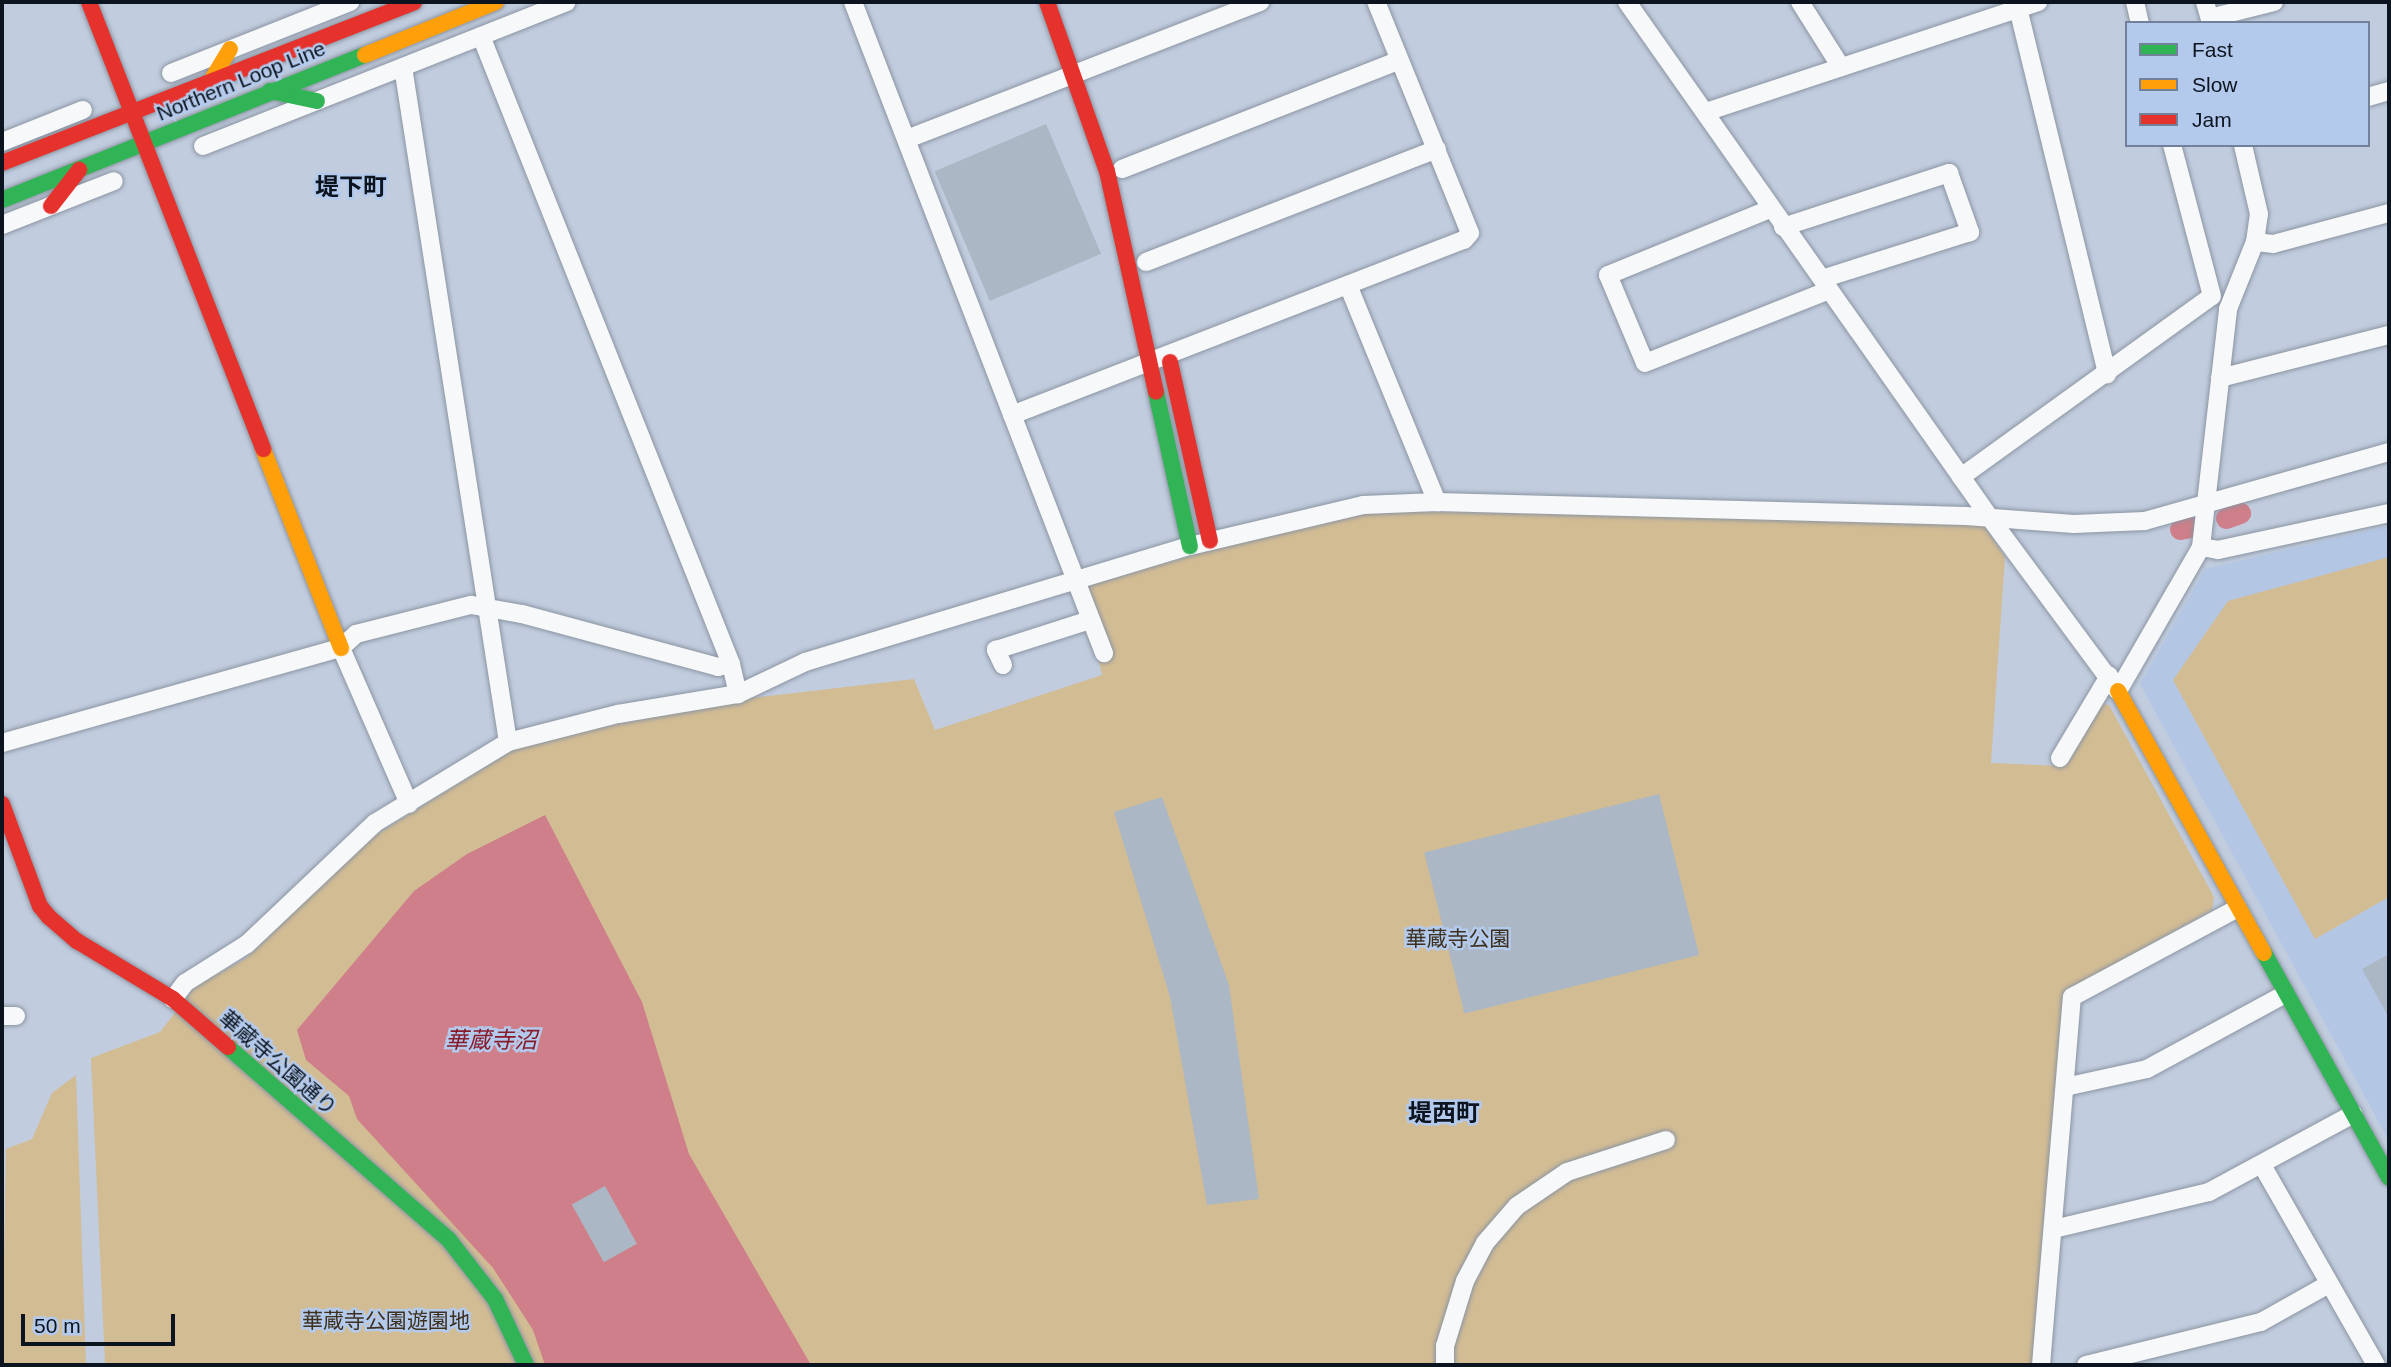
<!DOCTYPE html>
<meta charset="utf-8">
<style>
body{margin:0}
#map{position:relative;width:2391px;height:1367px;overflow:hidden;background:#c1cddf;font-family:Helvetica,"Noto Sans JP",sans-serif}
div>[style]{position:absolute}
.built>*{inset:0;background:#b3c7e5}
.green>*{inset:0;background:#d2bc94}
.water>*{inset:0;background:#ce7f89}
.canal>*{height:21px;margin:-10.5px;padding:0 10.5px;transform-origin:10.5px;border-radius:10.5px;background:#ce7f89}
.building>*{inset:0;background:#abb7c4;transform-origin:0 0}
.roads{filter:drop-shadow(0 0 2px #8b94a1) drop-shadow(0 0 2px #8b94a1)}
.street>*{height:18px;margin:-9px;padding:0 9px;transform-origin:9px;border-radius:9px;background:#f6f8fa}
.fast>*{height:16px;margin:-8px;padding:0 8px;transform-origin:8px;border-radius:8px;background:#30b455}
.slow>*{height:16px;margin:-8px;padding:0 8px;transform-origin:8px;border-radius:8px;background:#ff9f0a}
.jam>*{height:16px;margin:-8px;padding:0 8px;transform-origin:8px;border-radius:8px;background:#e5322d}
span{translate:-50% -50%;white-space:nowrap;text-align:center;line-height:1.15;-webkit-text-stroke:5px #b4caec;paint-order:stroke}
.street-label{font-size:21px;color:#0c141f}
.park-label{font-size:21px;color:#3d311e}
.water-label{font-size:23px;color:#881b2a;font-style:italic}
.quarter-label{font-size:24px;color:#0c141f;font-weight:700}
.frame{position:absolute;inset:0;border:4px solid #0c141f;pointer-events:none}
.legend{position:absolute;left:2125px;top:21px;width:245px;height:126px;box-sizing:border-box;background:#b4caec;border:2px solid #71819a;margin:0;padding:9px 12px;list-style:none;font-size:21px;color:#0c141f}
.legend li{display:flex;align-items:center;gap:14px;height:35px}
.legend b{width:35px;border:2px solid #71819a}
.scale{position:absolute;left:21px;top:1314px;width:154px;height:32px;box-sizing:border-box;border:4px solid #0c141f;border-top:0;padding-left:9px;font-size:21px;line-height:24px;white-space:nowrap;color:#0c141f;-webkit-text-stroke:5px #b4caec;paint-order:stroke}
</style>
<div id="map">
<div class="built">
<div style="clip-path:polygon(2389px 526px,2389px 1141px,2140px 684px,2205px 569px)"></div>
</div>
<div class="green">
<div style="clip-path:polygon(1376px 511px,1981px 521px,2005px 557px,1991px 763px,2065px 766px,2101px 704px,2109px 705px,2214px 897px,2212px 910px,2063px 993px,2040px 1319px,2032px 1365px,105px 1365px,91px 1058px,160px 1032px,195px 987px,246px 958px,369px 839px,524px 743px,742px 699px,914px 679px,935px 730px,1102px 675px,1082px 587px,1228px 545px)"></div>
<div style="clip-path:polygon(2389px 557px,2389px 897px,2315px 939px,2173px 680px,2228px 601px)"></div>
<div style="clip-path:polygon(76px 1075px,86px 1365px,2px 1365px,6px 1149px,32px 1139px,52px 1093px)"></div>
</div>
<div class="water">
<div style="clip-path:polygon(545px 815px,642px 1002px,689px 1154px,811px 1365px,545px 1365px,533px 1330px,493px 1268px,357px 1119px,349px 1096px,306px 1060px,297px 1030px,414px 891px,467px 854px)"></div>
</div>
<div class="canal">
<div style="left:2226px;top:518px;width:15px;rotate:-20deg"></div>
<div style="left:2180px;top:529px;width:10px;rotate:-11deg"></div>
</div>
<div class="building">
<div style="left:1046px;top:124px;width:141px;height:121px;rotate:67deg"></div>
<div style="left:1659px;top:794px;width:166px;height:242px;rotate:76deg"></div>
<div style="clip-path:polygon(1162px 797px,1229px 985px,1259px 1199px,1207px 1205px,1170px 997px,1114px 812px)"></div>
<div style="clip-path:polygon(2389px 954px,2389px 1018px,2362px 969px)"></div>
<div style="left:605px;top:1186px;width:66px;height:38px;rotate:61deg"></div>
</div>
<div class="roads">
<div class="street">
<div style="left:853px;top:2px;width:698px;rotate:68.92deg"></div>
<div style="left:1627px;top:2px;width:631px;rotate:54.87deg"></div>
<div style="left:1990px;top:518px;width:215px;rotate:53.5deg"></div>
<div style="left:2118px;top:691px;width:166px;rotate:-60deg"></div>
<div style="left:2201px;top:547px;width:240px;rotate:-83.5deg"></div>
<div style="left:2228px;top:309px;width:72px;rotate:-68.1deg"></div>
<div style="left:2255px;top:242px;width:28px;rotate:-82deg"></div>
<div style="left:2259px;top:214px;width:71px;rotate:-103.1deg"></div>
<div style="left:1800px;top:2px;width:77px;rotate:57.8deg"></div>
<div style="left:2135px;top:2px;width:22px;rotate:77deg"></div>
<div style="left:2205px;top:2px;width:22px;rotate:74deg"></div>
<div style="left:2018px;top:8px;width:377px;rotate:76.3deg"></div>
<div style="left:2210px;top:18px;width:66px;rotate:-14deg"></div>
<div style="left:481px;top:36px;width:676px;rotate:68.29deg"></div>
<div style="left:731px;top:664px;width:31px;rotate:77deg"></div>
<div style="left:403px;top:67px;width:683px;rotate:81.16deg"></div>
<div style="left:171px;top:73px;width:193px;rotate:-21.6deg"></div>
<div style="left:2368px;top:97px;width:22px;rotate:-16deg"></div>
<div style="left:1706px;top:112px;width:350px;rotate:-18.3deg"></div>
<div style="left:907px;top:139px;width:379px;rotate:-21.2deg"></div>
<div style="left:2px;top:142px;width:87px;rotate:-21.6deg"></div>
<div style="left:203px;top:146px;width:391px;rotate:-21.6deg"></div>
<div style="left:1122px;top:169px;width:296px;rotate:-21.4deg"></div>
<div style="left:1770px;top:209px;width:175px;rotate:157.8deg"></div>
<div style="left:1608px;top:275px;width:95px;rotate:67.2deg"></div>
<div style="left:1645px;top:363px;width:198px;rotate:-21.6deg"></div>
<div style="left:2px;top:225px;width:120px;rotate:-21.4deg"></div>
<div style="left:1783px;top:227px;width:175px;rotate:-18deg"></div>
<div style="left:1949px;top:173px;width:63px;rotate:70.4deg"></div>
<div style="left:1970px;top:232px;width:155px;rotate:162.4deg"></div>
<div style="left:2255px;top:242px;width:18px;rotate:6deg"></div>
<div style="left:2273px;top:244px;width:120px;rotate:-15deg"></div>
<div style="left:1146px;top:262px;width:312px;rotate:-21.2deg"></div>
<div style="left:1348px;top:285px;width:235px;rotate:67.7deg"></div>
<div style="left:2220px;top:378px;width:174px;rotate:-14.3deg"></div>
<div style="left:1012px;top:415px;width:485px;rotate:-21.2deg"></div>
<div style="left:1464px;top:240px;width:9px;rotate:-49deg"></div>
<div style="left:1470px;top:233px;width:249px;rotate:-112.1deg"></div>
<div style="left:1961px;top:477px;width:309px;rotate:-35.8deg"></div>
<div style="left:2212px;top:296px;width:156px;rotate:-104.8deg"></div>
<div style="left:2201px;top:547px;width:17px;rotate:10deg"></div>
<div style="left:2218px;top:550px;width:175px;rotate:-12.2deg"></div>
<div style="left:341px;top:648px;width:170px;rotate:66.4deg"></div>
<div style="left:1003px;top:665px;width:17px;rotate:-115deg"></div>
<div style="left:996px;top:650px;width:99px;rotate:-17.7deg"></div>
<div style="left:2px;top:743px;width:352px;rotate:-15.7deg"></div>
<div style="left:341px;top:648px;width:21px;rotate:-43deg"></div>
<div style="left:356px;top:634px;width:119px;rotate:-14.2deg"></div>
<div style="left:471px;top:605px;width:52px;rotate:10deg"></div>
<div style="left:522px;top:614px;width:203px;rotate:15.1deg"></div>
<div style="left:718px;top:667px;width:13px;rotate:-13deg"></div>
<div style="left:2060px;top:758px;width:96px;rotate:-59.1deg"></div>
<div style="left:173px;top:999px;width:20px;rotate:-53deg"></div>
<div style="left:185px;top:983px;width:73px;rotate:-32.2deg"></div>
<div style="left:247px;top:944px;width:176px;rotate:-43.4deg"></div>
<div style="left:375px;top:823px;width:156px;rotate:-31.3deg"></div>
<div style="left:508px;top:742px;width:114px;rotate:-14.3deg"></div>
<div style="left:618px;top:714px;width:122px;rotate:-9.5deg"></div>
<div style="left:738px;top:694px;width:74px;rotate:-25.5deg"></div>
<div style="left:805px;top:662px;width:402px;rotate:-16.8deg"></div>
<div style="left:1190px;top:546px;width:178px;rotate:-13.3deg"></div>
<div style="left:1363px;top:505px;width:74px;rotate:-2.3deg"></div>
<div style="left:1437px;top:502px;width:529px;rotate:1.52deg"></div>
<div style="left:1966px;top:516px;width:108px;rotate:4.2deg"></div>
<div style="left:2074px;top:524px;width:71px;rotate:-2.4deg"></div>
<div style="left:2145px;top:521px;width:254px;rotate:-15.8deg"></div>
<div style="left:2px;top:1016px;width:14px"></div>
<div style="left:2065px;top:1087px;width:84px;rotate:-12.4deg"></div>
<div style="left:2147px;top:1069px;width:157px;rotate:-28.5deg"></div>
<div style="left:2262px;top:1165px;width:230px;rotate:60.3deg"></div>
<div style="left:2054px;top:1229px;width:159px;rotate:-13.4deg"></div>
<div style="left:2209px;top:1192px;width:164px;rotate:-28.4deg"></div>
<div style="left:1445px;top:1365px;width:19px;rotate:-90deg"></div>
<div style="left:1445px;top:1346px;width:68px;rotate:-72.9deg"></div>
<div style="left:1465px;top:1281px;width:43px;rotate:-62.2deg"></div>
<div style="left:1485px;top:1243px;width:49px;rotate:-49.1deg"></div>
<div style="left:1517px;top:1206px;width:60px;rotate:-34.2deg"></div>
<div style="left:1567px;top:1172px;width:104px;rotate:-17.9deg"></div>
<div style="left:2041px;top:1365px;width:369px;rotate:-85.2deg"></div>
<div style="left:2072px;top:997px;width:188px;rotate:-28.2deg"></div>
<div style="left:2086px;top:1365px;width:180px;rotate:-13.8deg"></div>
<div style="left:2261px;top:1322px;width:78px;rotate:-29.2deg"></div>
</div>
<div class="fast">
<div style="left:270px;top:91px;width:48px;rotate:12deg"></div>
<div style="left:2px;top:200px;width:391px;rotate:-21.8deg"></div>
<div style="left:1156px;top:392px;width:158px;rotate:77.6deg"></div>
<div style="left:2264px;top:953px;width:257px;rotate:60.9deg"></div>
<div style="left:228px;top:1047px;width:293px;rotate:41.1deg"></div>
<div style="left:449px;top:1240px;width:75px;rotate:52.1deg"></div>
<div style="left:495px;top:1299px;width:73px;rotate:64.8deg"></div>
</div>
<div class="slow">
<div style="left:365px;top:55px;width:141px;rotate:-22deg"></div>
<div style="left:212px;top:79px;width:35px;rotate:-59deg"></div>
<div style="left:263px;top:449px;width:214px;rotate:68.6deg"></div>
<div style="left:2118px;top:691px;width:300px;rotate:60.9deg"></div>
</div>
<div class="jam">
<div style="left:89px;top:2px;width:480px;rotate:68.7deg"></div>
<div style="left:1047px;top:2px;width:179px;rotate:70.5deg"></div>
<div style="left:1107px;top:171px;width:226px;rotate:77.5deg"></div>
<div style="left:2px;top:163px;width:442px;rotate:-21.3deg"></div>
<div style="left:51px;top:206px;width:46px;rotate:-52.1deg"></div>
<div style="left:1170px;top:362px;width:183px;rotate:77.4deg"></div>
<div style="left:2px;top:804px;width:109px;rotate:69.6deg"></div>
<div style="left:40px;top:906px;width:14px;rotate:51deg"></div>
<div style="left:49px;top:917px;width:37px;rotate:41deg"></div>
<div style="left:77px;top:941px;width:112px;rotate:31.1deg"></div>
<div style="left:173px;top:999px;width:73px;rotate:41.1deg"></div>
</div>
</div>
<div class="street-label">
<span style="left:241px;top:81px;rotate:-22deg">Northern Loop Line</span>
<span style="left:278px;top:1063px;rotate:41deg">華蔵寺公園通り</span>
</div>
<div class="park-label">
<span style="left:1458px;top:939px">華蔵寺公園</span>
<span style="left:386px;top:1321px">華蔵寺公園遊園地</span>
</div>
<div class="water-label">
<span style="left:491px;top:1040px">華蔵寺沼</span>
</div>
<div class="quarter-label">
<span style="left:351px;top:187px">堤下町</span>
<span style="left:1444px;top:1113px">堤西町</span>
</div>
<div class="frame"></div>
<ul class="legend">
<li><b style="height:9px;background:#30b455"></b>Fast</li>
<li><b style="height:9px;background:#ff9f0a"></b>Slow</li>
<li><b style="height:9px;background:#e5322d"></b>Jam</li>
</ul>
<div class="scale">50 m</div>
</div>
